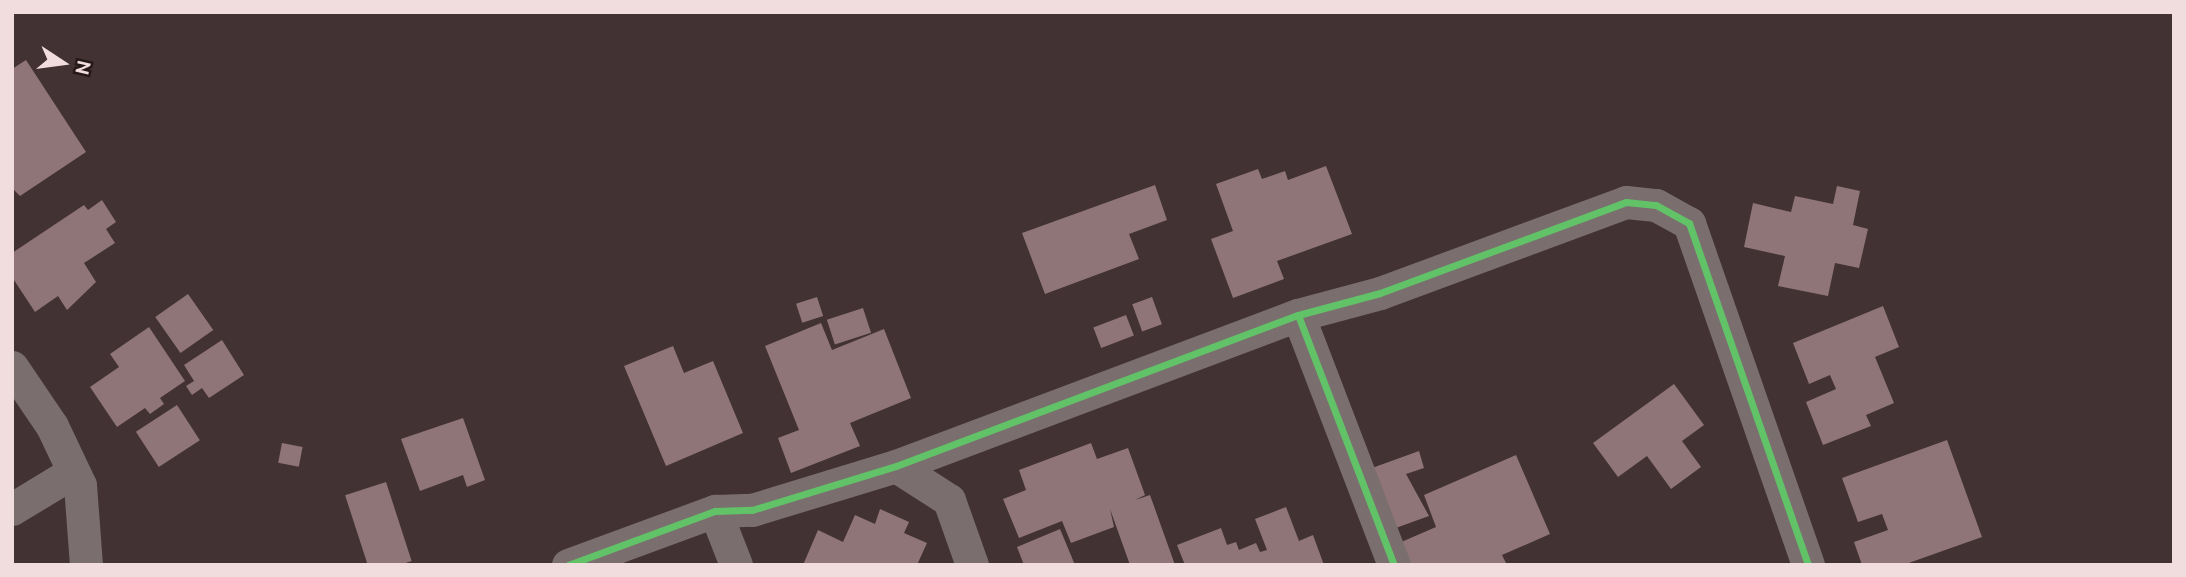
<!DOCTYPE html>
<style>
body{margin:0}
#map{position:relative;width:2186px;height:577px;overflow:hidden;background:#423233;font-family:Ubuntu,sans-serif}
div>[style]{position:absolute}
.building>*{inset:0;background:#8f7577;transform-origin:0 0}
.street>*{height:33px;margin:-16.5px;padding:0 16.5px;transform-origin:16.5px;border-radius:16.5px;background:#7b6e6e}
.cycleway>*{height:7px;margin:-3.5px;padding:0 3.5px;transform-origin:3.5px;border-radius:3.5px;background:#61c268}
span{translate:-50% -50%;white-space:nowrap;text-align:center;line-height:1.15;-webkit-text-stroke:7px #261819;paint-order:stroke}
.frame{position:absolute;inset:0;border:14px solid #f1ddde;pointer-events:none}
.north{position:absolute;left:28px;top:28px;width:70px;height:70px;-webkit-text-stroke:5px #261819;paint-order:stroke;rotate:103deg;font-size:19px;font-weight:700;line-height:28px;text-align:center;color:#f1ddde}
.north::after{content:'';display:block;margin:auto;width:24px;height:32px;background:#f1ddde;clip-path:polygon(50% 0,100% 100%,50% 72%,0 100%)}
</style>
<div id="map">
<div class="building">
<div style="clip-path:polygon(26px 60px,86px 152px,20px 196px,12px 188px,12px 69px)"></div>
<div style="clip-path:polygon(1326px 166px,1352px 234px,1277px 261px,1284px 279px,1233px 298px,1211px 239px,1233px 231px,1216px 184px,1258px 169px,1262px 179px,1285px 171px,1288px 180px)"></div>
<div style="clip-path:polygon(1155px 185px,1167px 220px,1129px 234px,1139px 259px,1045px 294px,1022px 233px)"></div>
<div style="clip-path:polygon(1837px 186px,1860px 191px,1853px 225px,1868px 229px,1859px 268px,1835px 263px,1828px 296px,1778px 286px,1785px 256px,1744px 247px,1753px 203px,1791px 212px,1795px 196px,1833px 204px)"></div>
<div style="clip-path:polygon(102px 200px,116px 222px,106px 229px,115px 243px,84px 263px,96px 282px,67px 310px,58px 296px,35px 312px,12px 277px,12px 253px,84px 205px,88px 210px)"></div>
<div style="left:188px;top:294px;width:44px;height:40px;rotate:55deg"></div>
<div style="left:817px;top:297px;width:20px;height:22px;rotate:72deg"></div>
<div style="left:1152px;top:297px;width:29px;height:21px;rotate:70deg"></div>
<div style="clip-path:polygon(1883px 306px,1899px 347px,1875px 357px,1894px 403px,1866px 415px,1871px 426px,1823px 445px,1806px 402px,1836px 389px,1830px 375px,1809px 384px,1793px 343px)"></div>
<div style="left:863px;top:308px;width:26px;height:38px;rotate:72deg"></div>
<div style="left:1126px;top:315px;width:22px;height:35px;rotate:69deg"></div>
<div style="clip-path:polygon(821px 323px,832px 350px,884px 329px,911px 398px,850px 423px,860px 446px,791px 473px,778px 438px,799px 430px,765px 346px)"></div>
<div style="clip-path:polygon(149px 327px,185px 381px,160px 398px,164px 404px,150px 414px,145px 408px,117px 427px,90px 387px,119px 367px,110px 354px)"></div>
<div style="clip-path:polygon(222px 340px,244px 375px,209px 398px,202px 388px,192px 395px,186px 386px,194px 381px,184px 365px)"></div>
<div style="clip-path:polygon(673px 346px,684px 373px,713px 361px,743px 433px,666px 466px,624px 366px)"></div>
<div style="clip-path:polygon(1674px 384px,1704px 425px,1682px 441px,1701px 467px,1671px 489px,1647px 456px,1618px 477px,1593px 443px)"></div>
<div style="left:177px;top:405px;width:42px;height:49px;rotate:57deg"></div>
<div style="clip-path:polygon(463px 418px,485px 480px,467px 487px,463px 475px,420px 491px,401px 439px)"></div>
<div style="clip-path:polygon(1947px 440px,1982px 537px,1903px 565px,1862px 565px,1854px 542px,1888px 530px,1882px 514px,1858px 522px,1842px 478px)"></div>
<div style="left:282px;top:443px;width:21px;height:20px;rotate:11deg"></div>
<div style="clip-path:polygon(1091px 443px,1097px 459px,1128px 448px,1145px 495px,1135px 500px,1150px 495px,1175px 565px,1130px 565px,1110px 509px,1114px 527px,1071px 543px,1062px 521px,1019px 538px,1003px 499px,1026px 490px,1019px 470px)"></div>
<div style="clip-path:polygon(1419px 451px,1424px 468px,1406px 474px,1429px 516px,1393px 529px,1372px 468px)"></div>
<div style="clip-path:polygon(1516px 455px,1550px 534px,1502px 555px,1507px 565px,1408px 565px,1399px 543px,1436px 527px,1424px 495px)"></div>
<div style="left:386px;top:482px;width:83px;height:43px;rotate:72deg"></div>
<div style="clip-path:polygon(1286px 507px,1299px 541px,1313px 535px,1324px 565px,1185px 565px,1177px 545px,1221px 528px,1227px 545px,1236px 542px,1239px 550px,1256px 543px,1260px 552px,1267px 550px,1255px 519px)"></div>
<div style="clip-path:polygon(880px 509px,909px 522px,904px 533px,927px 543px,917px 565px,803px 565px,818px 530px,843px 542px,855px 515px,875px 524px)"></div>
<div style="clip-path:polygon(1060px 529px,1075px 565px,1024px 565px,1017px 547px)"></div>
</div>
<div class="street">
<div style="left:1298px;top:315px;width:268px;rotate:69deg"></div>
<div style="left:12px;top:367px;width:71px;rotate:55.9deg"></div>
<div style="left:52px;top:426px;width:65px;rotate:64.6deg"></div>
<div style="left:80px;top:485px;width:80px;rotate:85.7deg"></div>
<div style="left:896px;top:466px;width:63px;rotate:32.7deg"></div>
<div style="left:949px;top:500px;width:69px;rotate:70.5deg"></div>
<div style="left:12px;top:509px;width:71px;rotate:-31.2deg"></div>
<div style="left:715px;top:511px;width:58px;rotate:68.7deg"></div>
<div style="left:568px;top:565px;width:157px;rotate:-20.2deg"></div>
<div style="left:715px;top:511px;width:37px;rotate:-2deg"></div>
<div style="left:752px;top:510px;width:151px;rotate:-17deg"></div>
<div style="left:896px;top:466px;width:429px;rotate:-20.6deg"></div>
<div style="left:1298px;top:315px;width:85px;rotate:-15deg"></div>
<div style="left:1380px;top:293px;width:262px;rotate:-20.3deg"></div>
<div style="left:1626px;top:202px;width:30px;rotate:6deg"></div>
<div style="left:1656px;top:205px;width:38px;rotate:29deg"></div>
<div style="left:1689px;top:223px;width:362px;rotate:70.8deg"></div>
</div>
<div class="cycleway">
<div style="left:1298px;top:315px;width:268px;rotate:69deg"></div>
<div style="left:568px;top:565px;width:157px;rotate:-20.2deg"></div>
<div style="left:715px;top:511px;width:37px;rotate:-2deg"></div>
<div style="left:752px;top:510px;width:151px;rotate:-17deg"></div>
<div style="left:896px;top:466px;width:429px;rotate:-20.6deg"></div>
<div style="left:1298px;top:315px;width:85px;rotate:-15deg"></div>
<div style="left:1380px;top:293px;width:262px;rotate:-20.3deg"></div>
<div style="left:1626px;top:202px;width:30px;rotate:6deg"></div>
<div style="left:1656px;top:205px;width:38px;rotate:29deg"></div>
<div style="left:1689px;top:223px;width:362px;rotate:70.8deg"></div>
</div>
<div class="frame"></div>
<div class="north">N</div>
</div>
